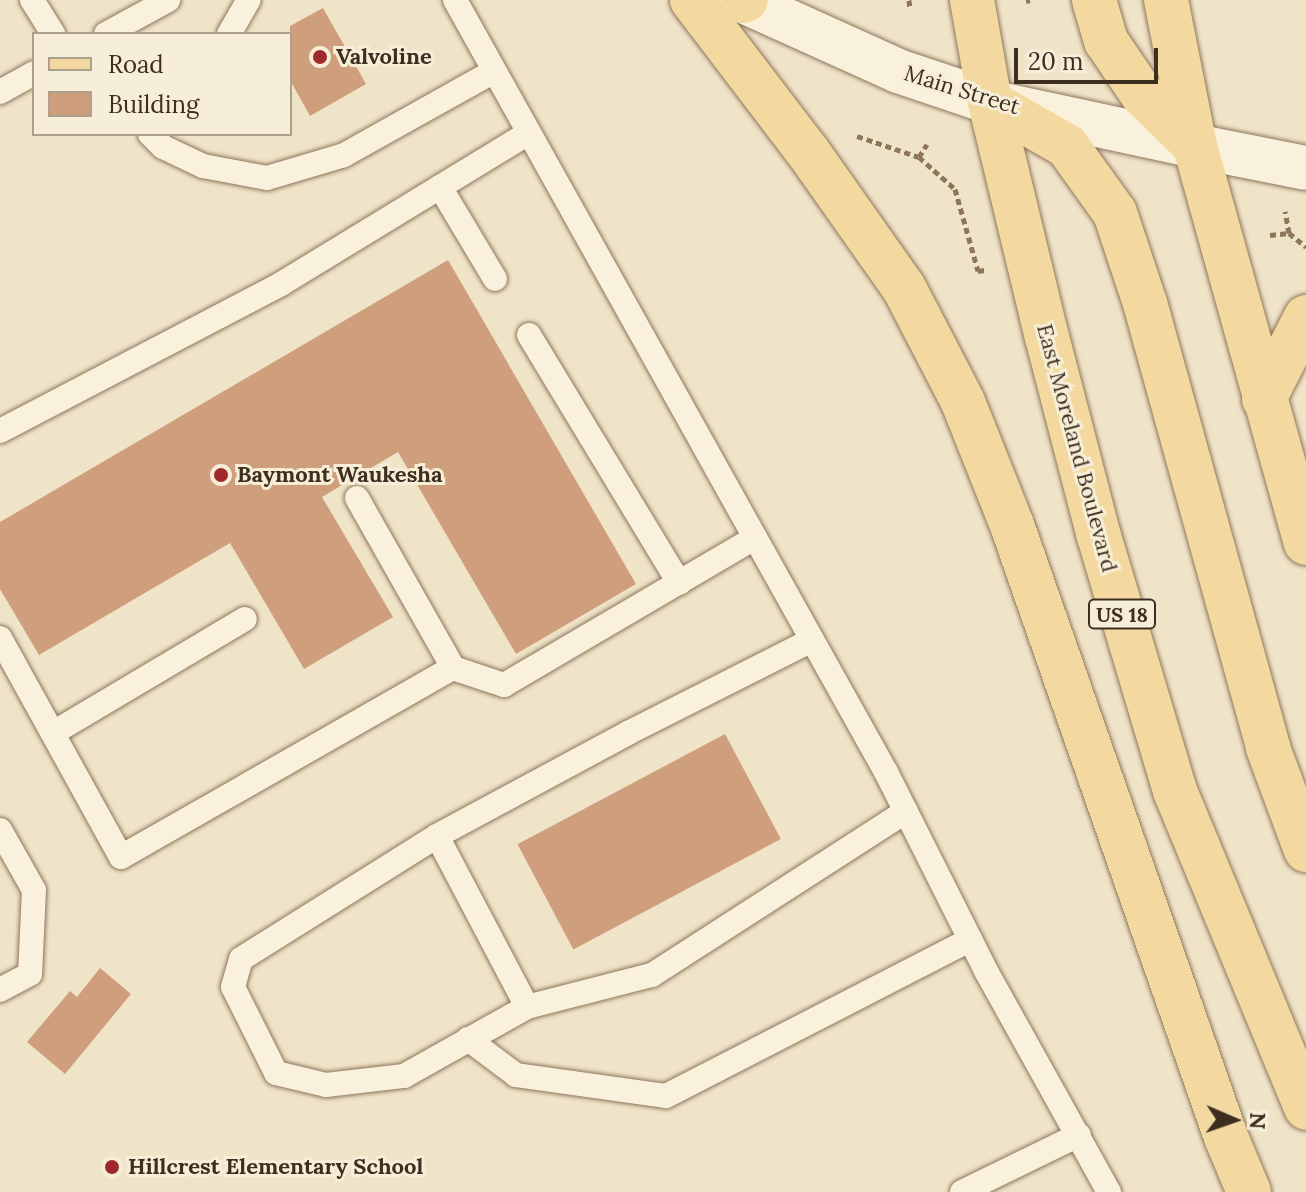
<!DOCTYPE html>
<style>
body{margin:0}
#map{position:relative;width:1306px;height:1192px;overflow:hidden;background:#f0e4c8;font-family:Lora,serif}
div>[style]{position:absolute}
.building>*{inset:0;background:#cf9f7d;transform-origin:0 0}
.path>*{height:5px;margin-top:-2.5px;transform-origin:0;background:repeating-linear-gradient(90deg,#8d765c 0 6px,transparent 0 10px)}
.roads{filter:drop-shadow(0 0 2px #8d765c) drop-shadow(0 0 2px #8d765c)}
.lane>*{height:24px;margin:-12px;padding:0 12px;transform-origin:12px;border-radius:12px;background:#faf1dc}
.street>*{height:44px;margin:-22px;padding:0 22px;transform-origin:22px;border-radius:22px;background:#faf1dc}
.secondary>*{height:44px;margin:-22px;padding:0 22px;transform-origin:22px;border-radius:22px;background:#faf1dc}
.primary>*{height:44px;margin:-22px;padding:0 22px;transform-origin:22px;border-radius:22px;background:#f3d9a0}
.dots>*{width:22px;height:22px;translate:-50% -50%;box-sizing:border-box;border:4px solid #f7eed8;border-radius:50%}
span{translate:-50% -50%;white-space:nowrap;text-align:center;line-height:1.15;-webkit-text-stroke:6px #f7eed8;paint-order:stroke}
.shield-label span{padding:2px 6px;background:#f7eed8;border:2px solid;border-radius:6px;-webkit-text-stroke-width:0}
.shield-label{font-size:20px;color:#3d2e20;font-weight:700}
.poi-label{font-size:22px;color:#3d2e20;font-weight:700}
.left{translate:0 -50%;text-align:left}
.street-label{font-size:22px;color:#3d2e20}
.legend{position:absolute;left:32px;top:32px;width:260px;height:104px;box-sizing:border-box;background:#f7eed8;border:2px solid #ada18e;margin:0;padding:10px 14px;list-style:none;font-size:24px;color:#3d2e20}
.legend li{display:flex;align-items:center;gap:16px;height:40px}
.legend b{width:40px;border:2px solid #ada18e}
.north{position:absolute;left:1194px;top:1080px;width:80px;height:80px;-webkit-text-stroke:6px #f7eed8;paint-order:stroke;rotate:92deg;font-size:22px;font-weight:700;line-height:32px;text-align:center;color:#3d2e20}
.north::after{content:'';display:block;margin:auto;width:28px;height:36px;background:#3d2e20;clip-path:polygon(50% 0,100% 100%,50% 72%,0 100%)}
.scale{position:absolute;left:1014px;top:48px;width:144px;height:36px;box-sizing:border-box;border:4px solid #3d2e20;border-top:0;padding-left:10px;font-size:24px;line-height:28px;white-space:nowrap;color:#3d2e20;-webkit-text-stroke:6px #f7eed8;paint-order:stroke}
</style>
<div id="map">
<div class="building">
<div style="clip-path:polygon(323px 8px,366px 84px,310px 116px,290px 80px,290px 26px)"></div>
<div style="clip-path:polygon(448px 260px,636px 584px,516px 654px,398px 452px,322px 497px,393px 617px,304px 669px,230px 543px,39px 655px,0 589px,0 522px)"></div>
<div style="left:725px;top:734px;width:119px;height:235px;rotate:62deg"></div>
<div style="clip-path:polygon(100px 968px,131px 994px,65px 1074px,27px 1042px,70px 991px,77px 997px)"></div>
</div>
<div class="path">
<div style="left:909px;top:0;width:9px;rotate:84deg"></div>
<div style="left:1026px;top:1px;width:4px;rotate:-14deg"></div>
<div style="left:857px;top:136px;width:65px;rotate:18.7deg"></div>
<div style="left:919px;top:157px;width:48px;rotate:41.6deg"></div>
<div style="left:955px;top:189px;width:85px;rotate:74.3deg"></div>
<div style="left:978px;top:271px;width:7px;rotate:-8deg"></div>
<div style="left:919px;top:157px;width:15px;rotate:-58deg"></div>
<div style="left:1289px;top:233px;width:22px;rotate:39deg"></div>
<div style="left:1270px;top:235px;width:19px;rotate:-6deg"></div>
<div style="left:1289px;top:233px;width:22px;rotate:-100deg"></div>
</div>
<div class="roads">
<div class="lane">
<div style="left:32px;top:0;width:40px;rotate:58deg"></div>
<div style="left:455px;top:0;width:884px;rotate:60.83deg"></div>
<div style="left:886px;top:772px;width:223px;rotate:63.3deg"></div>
<div style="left:986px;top:971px;width:253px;rotate:60.9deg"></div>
<div style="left:106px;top:34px;width:71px;rotate:-28.7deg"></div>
<div style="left:229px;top:34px;width:39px;rotate:-60deg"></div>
<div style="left:0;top:92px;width:39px;rotate:-29deg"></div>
<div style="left:150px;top:134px;width:18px;rotate:45deg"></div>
<div style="left:163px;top:147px;width:44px;rotate:25.4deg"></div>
<div style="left:203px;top:166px;width:65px;rotate:10.6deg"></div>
<div style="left:267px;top:178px;width:80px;rotate:-16.6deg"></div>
<div style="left:344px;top:155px;width:172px;rotate:-29.2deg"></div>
<div style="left:440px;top:187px;width:107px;rotate:59.1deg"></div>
<div style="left:529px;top:335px;width:290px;rotate:58.8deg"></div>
<div style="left:0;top:431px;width:317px;rotate:-27.6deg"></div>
<div style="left:281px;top:284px;width:289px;rotate:-31.4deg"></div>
<div style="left:357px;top:498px;width:195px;rotate:60.5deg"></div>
<div style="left:0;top:638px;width:250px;rotate:61.1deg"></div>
<div style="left:121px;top:857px;width:382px;rotate:-29.7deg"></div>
<div style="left:453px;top:668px;width:54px;rotate:18.4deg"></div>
<div style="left:504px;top:685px;width:291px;rotate:-30.4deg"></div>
<div style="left:812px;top:640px;width:206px;rotate:153.2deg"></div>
<div style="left:628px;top:733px;width:217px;rotate:151.7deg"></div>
<div style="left:437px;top:836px;width:193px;rotate:62.2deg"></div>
<div style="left:527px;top:1007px;width:129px;rotate:-14.4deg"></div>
<div style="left:652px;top:975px;width:302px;rotate:-32.8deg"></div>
<div style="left:53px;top:733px;width:223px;rotate:-30.7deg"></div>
<div style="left:0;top:830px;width:69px;rotate:60.5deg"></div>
<div style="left:34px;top:890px;width:84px;rotate:92.7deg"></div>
<div style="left:30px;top:974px;width:34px;rotate:152deg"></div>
<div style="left:437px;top:836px;width:231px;rotate:147.9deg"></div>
<div style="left:241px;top:959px;width:29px;rotate:106deg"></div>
<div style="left:233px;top:987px;width:96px;rotate:63.4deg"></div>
<div style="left:276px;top:1073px;width:51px;rotate:13.5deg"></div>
<div style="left:326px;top:1085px;width:79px;rotate:-6.6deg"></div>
<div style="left:404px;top:1076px;width:141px;rotate:-29.3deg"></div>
<div style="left:468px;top:1039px;width:60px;rotate:36.9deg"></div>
<div style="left:516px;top:1075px;width:151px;rotate:8deg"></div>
<div style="left:666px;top:1096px;width:342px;rotate:-27.2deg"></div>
<div style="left:962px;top:1192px;width:130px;rotate:-26deg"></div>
</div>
<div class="street">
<div style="left:1195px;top:146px;width:113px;rotate:11.2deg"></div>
</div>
<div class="secondary">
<div style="left:741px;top:0;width:172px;rotate:24.3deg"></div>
<div style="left:898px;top:71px;width:97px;rotate:18.6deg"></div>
<div style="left:990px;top:102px;width:210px;rotate:12.1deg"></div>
</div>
<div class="primary">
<div style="left:692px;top:0;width:191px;rotate:52.7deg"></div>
<div style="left:808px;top:152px;width:166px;rotate:54.8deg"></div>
<div style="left:904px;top:288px;width:128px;rotate:62.6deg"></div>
<div style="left:963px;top:402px;width:132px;rotate:68.3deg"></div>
<div style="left:1012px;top:525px;width:648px;rotate:70.73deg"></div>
<div style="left:1226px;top:1137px;width:60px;rotate:67.3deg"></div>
<div style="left:972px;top:0;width:104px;rotate:80deg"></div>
<div style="left:990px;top:102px;width:242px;rotate:76.4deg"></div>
<div style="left:1047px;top:337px;width:206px;rotate:75.4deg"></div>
<div style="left:1099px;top:536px;width:266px;rotate:73.4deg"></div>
<div style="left:1175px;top:791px;width:343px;rotate:67.5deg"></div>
<div style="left:1094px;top:0;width:43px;rotate:73.7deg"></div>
<div style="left:1106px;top:41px;width:64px;rotate:55.8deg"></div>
<div style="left:1142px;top:94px;width:74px;rotate:44.5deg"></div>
<div style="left:1166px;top:0;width:149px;rotate:78.8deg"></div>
<div style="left:1195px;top:146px;width:412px;rotate:74.4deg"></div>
<div style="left:743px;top:1px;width:3px;rotate:-18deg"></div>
<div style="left:990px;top:102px;width:89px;rotate:29.7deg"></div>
<div style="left:1067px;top:146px;width:82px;rotate:54.4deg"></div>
<div style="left:1115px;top:213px;width:95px;rotate:71.6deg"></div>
<div style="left:1145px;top:303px;width:462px;rotate:74.5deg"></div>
<div style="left:1268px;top:748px;width:109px;rotate:69.6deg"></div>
<div style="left:1264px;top:399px;width:92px;rotate:-62.9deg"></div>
</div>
</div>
<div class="dots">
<div style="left:320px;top:57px;background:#9e2a2b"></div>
<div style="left:221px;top:475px;background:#9e2a2b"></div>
<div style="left:112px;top:1167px;background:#9e2a2b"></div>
</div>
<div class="shield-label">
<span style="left:1122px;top:614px">US 18</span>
</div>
<div class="poi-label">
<span class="left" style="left:336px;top:57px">Valvoline</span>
<span class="left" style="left:237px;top:475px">Baymont Waukesha</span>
<span class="left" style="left:128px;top:1167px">Hillcrest Elementary School</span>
</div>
<div class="street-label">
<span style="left:962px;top:90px;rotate:17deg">Main Street</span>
<span style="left:1077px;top:448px;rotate:75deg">East Moreland Boulevard</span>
</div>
<ul class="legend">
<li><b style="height:10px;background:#f3d9a0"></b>Road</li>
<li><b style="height:22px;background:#cf9f7d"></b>Building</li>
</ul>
<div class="north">N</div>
<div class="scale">20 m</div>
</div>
